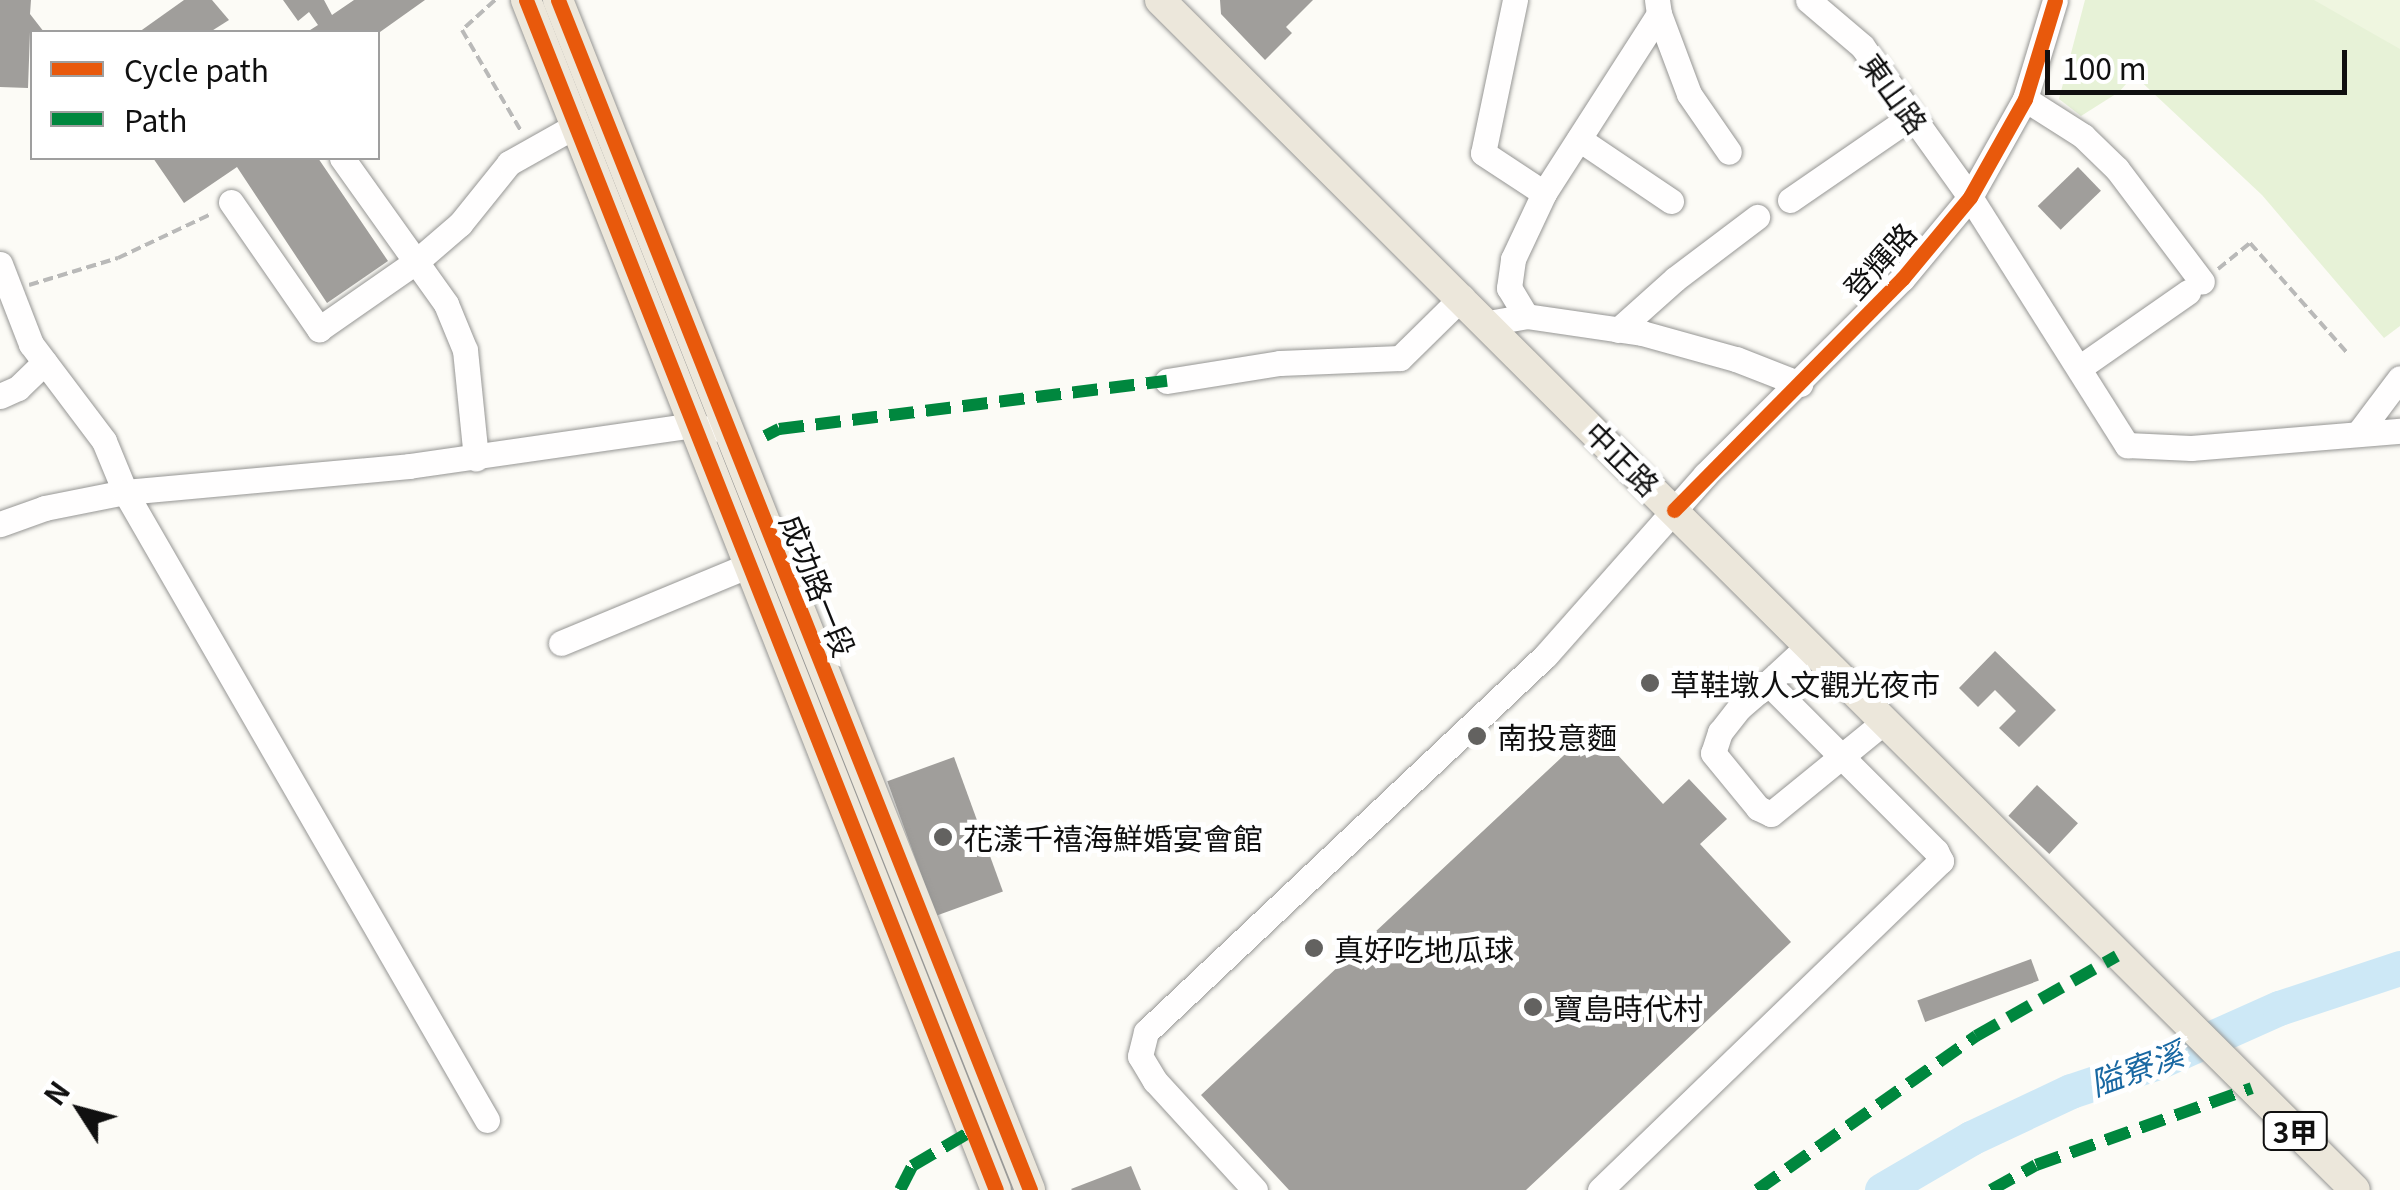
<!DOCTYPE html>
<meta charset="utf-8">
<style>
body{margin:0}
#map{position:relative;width:2400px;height:1190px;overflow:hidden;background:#fcfbf6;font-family:Georgia,"Noto Sans TC",serif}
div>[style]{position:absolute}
.green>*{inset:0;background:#e7f2d7}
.pitch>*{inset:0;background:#eff6e0}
.river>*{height:35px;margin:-17.5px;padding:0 17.5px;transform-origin:17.5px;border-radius:17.5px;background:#cde8f6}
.building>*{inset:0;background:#a09e9b;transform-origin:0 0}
.path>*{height:4px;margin-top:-2px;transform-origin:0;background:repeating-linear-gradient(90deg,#b9b9b8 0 10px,transparent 0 15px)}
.roads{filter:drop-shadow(0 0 2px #969694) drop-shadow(0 0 2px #969694)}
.minor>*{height:25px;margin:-12.5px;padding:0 12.5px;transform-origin:12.5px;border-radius:12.5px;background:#fffefe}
.major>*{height:30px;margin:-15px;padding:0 15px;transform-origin:15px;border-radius:15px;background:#ece7db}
.quiet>*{height:12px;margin-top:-6px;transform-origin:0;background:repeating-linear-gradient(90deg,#00873e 0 25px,transparent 0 37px)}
.cycleway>*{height:15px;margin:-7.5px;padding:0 7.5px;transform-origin:7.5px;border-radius:7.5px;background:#e8590c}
.dots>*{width:28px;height:28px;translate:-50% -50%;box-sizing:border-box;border:5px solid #fff;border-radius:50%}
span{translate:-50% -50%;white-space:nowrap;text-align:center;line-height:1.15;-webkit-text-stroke:10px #fff;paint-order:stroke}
.shield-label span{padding:2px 8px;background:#fff;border:2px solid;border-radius:8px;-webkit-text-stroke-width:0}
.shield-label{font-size:28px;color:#101010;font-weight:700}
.street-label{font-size:30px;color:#101010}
.poi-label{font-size:30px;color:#101010}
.left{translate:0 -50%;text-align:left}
.water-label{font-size:32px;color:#1968a2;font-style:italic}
.legend{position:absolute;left:30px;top:30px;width:350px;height:130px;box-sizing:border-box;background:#fff;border:2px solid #9f9f9f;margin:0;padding:12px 18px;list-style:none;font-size:30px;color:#101010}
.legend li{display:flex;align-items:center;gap:20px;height:50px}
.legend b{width:50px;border:2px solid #9f9f9f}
.north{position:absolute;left:30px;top:1060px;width:100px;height:100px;-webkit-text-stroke:8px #fff;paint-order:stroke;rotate:306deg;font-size:28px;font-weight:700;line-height:40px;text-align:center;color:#101010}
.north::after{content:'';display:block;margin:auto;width:35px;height:45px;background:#101010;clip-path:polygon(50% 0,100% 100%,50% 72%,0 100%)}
.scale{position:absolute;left:2045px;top:50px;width:302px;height:45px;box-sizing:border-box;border:5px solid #101010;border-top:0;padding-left:12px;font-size:30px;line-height:35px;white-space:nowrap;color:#101010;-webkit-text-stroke:8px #fff;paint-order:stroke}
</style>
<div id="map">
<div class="green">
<div style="clip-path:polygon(2085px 0,2400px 0,2400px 326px,2384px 338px,2262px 195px,2134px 75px,2119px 92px,2081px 116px,2059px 99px)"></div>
</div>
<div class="pitch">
<div style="clip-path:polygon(2314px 0,2400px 0,2400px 49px)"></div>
</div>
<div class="river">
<div style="left:1882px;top:1190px;width:103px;rotate:-30.3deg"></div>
<div style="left:1971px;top:1138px;width:110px;rotate:-25.2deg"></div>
<div style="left:2071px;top:1091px;width:92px;rotate:-18.4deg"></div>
<div style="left:2158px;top:1062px;width:133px;rotate:-24.1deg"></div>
<div style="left:2279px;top:1008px;width:127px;rotate:-18.3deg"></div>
</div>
<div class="building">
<div style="clip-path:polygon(0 0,31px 0,30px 14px,44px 32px,30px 32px,28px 88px,0 87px)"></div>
<div style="clip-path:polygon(184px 0,212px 0,229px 20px,210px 32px,139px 32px)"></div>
<div style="clip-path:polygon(283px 0,324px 0,332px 15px,354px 0,425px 0,380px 32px,307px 32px,318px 25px,309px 12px,298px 21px)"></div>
<div style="clip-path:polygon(1220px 0,1313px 0,1286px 27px,1292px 33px,1265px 60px,1221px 14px)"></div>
<div style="clip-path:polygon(153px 158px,318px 158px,388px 261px,327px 303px,237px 167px,184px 203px)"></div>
<div style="left:2078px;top:167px;width:33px;height:56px;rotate:46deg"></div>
<div style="clip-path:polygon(1995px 651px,2056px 710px,2019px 747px,1999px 728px,2016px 711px,1995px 690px,1978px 707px,1959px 688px)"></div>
<div style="clip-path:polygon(1593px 728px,1663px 804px,1689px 779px,1727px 819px,1700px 844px,1791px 942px,1526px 1190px,1289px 1190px,1201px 1095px)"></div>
<div style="left:954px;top:757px;width:143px;height:71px;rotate:70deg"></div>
<div style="left:2037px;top:785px;width:56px;height:42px;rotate:43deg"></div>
<div style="left:2031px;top:959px;width:23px;height:121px;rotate:70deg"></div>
<div style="clip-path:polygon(1131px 1166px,1141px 1190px,1072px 1190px,1071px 1189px)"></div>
</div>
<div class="path">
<div style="left:495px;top:0;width:45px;rotate:137.7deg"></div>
<div style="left:462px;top:30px;width:117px;rotate:59.7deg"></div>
<div style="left:2218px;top:269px;width:41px;rotate:-39.1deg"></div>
<div style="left:2250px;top:243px;width:149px;rotate:48.5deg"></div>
<div style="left:29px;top:285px;width:93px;rotate:-16.9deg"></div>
<div style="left:118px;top:258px;width:103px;rotate:-25.3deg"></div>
</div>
<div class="roads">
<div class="minor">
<div style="left:1515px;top:0;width:156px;rotate:101.8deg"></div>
<div style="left:1483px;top:153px;width:73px;rotate:33.3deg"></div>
<div style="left:1808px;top:0;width:71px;rotate:40.4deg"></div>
<div style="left:1862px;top:46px;width:186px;rotate:54.4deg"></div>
<div style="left:1970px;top:197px;width:294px;rotate:57.7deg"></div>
<div style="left:2127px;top:445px;width:64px;rotate:2.7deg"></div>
<div style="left:2191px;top:448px;width:210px;rotate:-4.7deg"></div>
<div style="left:1659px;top:14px;width:85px;rotate:69.4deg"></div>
<div style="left:1689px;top:94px;width:70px;rotate:55.4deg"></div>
<div style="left:2025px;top:99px;width:69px;rotate:32.5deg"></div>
<div style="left:2083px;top:136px;width:47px;rotate:44.1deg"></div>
<div style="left:2117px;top:169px;width:141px;rotate:53deg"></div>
<div style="left:1579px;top:139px;width:111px;rotate:34deg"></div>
<div style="left:342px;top:158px;width:179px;rotate:54.5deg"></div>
<div style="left:446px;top:304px;width:50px;rotate:67.6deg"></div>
<div style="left:465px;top:350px;width:109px;rotate:84.2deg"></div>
<div style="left:1790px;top:200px;width:148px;rotate:-34.5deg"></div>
<div style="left:231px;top:202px;width:155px;rotate:55.3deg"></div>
<div style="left:319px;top:329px;width:119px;rotate:-34.8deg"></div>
<div style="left:417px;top:261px;width:57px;rotate:-40.7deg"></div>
<div style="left:460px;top:224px;width:78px;rotate:-51.2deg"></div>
<div style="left:509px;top:163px;width:76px;rotate:-29.3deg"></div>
<div style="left:0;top:264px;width:86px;rotate:68.8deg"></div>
<div style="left:31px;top:344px;width:121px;rotate:53deg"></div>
<div style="left:104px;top:441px;width:55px;rotate:67.6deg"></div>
<div style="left:125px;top:492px;width:82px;rotate:168.7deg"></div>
<div style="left:45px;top:508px;width:48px;rotate:160.4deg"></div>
<div style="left:1526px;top:316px;width:33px;rotate:-121deg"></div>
<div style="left:1509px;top:288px;width:29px;rotate:-82deg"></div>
<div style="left:1513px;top:259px;width:73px;rotate:-64.8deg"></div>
<div style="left:1544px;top:193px;width:213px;rotate:-57.3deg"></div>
<div style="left:1659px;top:14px;width:14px;rotate:-98deg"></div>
<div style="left:1488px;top:323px;width:39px;rotate:-10deg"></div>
<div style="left:1526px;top:316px;width:117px;rotate:8.3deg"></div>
<div style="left:1642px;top:333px;width:98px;rotate:15.5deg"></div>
<div style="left:1736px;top:359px;width:69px;rotate:21.3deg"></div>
<div style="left:1618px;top:330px;width:76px;rotate:-41.8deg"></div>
<div style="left:1675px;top:279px;width:103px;rotate:-37.1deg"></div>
<div style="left:2079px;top:368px;width:133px;rotate:-34.9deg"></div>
<div style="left:1167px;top:381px;width:114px;rotate:-9.1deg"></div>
<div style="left:1280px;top:363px;width:120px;rotate:-2.4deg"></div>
<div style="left:1400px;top:358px;width:87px;rotate:-44.5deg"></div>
<div style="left:0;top:396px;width:20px;rotate:-24deg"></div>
<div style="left:18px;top:388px;width:37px;rotate:-44deg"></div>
<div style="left:2360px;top:431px;width:66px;rotate:-53deg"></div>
<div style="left:561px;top:643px;width:204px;rotate:-22.5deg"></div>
<div style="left:1768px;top:683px;width:38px;rotate:139deg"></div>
<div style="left:1739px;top:708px;width:31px;rotate:128deg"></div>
<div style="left:1720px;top:732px;width:22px;rotate:108deg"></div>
<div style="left:1713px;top:753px;width:71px;rotate:50.7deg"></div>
<div style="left:1758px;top:808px;width:14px;rotate:25deg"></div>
<div style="left:1771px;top:814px;width:147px;rotate:-39.2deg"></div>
<div style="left:487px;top:1120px;width:725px;rotate:-119.96deg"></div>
<div style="left:125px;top:492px;width:285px;rotate:-5.2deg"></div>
<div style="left:409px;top:466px;width:287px;rotate:-8.2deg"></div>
<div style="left:693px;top:425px;width:18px;rotate:16deg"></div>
<div style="left:1255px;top:1190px;width:148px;rotate:-132.5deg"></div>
<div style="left:1155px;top:1081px;width:29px;rotate:-121deg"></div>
<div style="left:1140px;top:1056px;width:25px;rotate:-76deg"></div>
<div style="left:1146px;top:1032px;width:550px;rotate:-43.3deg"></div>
<div style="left:1546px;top:655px;width:240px;rotate:-48.5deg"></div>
<div style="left:1705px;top:475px;width:278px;rotate:-44.9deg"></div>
<div style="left:1902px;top:279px;width:107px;rotate:-50.3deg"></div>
<div style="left:1970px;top:197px;width:112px;rotate:-60.7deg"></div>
<div style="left:2025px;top:99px;width:103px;rotate:-73.1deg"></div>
<div style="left:1600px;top:1190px;width:474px;rotate:-44deg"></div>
<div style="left:1941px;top:861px;width:11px;rotate:-117deg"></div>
<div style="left:1936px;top:851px;width:238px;rotate:-135deg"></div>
<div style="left:1768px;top:683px;width:56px;rotate:-42.8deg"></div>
</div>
<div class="major">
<div style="left:526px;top:0;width:1279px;rotate:68.45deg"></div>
<div style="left:558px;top:0;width:1280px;rotate:68.36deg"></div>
<div style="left:1160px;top:0;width:1686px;rotate:44.88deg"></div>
</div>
</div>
<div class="quiet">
<div style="left:765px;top:436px;width:16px;rotate:-27deg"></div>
<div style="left:779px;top:429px;width:391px;rotate:-7.1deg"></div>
<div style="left:900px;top:1190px;width:27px;rotate:-63deg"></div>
<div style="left:912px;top:1166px;width:71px;rotate:-30.5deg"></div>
<div style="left:1757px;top:1190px;width:268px;rotate:-35.1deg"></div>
<div style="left:1976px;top:1036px;width:162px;rotate:-29.6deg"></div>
<div style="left:1991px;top:1190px;width:51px;rotate:-29.1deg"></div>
<div style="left:2036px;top:1165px;width:229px;rotate:-19.6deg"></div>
</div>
<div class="cycleway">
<div style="left:526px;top:0;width:1279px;rotate:68.45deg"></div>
<div style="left:558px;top:0;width:1280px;rotate:68.36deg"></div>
<div style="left:1674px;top:510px;width:325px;rotate:-45.4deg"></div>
<div style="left:1902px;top:279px;width:107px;rotate:-50.3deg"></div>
<div style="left:1970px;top:197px;width:112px;rotate:-60.7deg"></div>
<div style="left:2025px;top:99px;width:103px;rotate:-73.1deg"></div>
</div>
<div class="dots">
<div style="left:1650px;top:683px;background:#636260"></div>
<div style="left:1477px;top:736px;background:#636260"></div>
<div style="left:943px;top:837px;background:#636260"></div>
<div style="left:1314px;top:948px;background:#636260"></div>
<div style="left:1533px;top:1007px;background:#636260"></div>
</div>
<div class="shield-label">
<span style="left:2295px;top:1131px">3甲</span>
</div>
<div class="street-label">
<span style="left:1895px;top:93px;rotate:54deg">東山路</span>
<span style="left:1879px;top:260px;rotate:-48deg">登輝路</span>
<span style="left:1623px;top:458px;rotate:45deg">中正路</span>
<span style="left:819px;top:585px;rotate:68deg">成功路一段</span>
</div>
<div class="poi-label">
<span class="left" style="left:1670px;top:683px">草鞋墩人文觀光夜市</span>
<span class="left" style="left:1497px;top:736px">南投意麵</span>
<span class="left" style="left:963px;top:837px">花漾千禧海鮮婚宴會館</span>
<span class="left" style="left:1334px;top:948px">真好吃地瓜球</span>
<span class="left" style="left:1553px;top:1007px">寶島時代村</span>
</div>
<div class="water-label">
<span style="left:2136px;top:1067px;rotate:-20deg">隘寮溪</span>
</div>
<ul class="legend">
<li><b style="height:12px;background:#e8590c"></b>Cycle path</li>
<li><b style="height:12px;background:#00873e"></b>Path</li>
</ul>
<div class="north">N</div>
<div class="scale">100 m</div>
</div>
